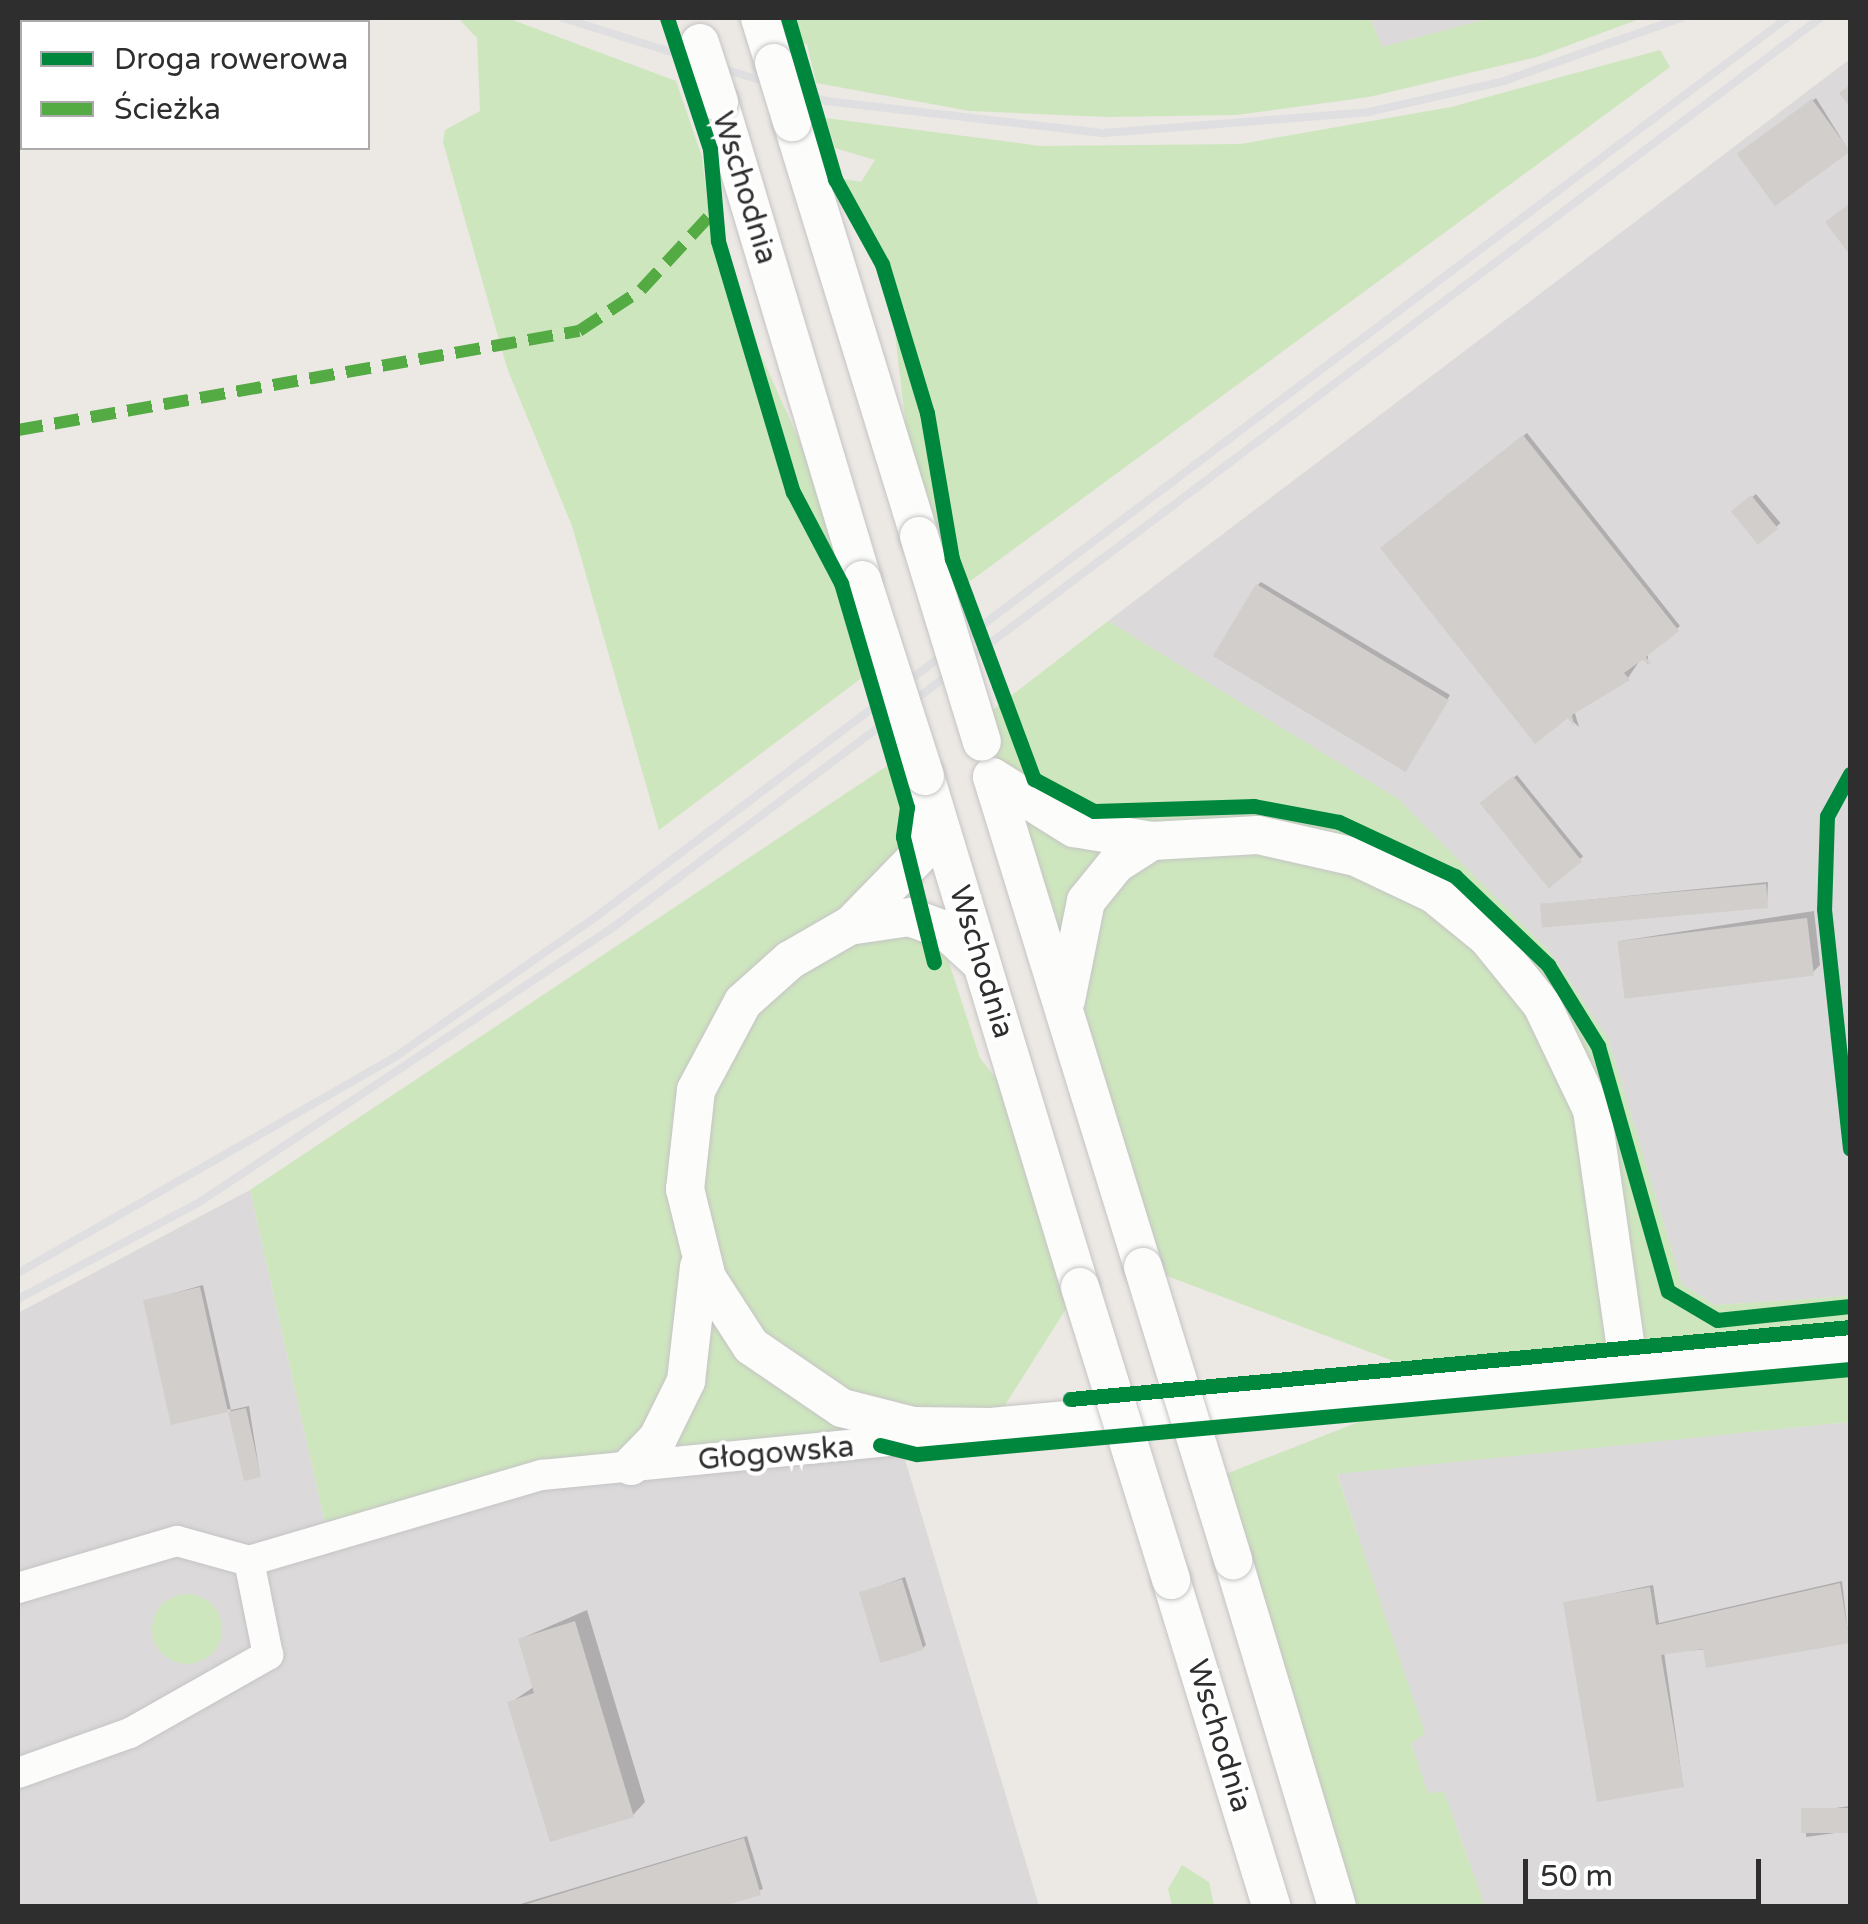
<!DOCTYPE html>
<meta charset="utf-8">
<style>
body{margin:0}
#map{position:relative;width:1868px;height:1924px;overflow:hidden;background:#ece8e4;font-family:"Varela Round",sans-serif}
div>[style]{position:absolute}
.industrial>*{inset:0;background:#dcd9db}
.green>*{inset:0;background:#cee6be}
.round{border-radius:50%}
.shadow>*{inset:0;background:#0003;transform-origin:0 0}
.building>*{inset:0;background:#d1cecb;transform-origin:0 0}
.roads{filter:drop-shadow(0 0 2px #c5c4c5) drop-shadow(0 0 2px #c5c4c5)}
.minor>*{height:30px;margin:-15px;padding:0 15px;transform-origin:15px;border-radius:15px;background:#fcfcfb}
.tertiary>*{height:38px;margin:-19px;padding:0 19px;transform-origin:19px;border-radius:19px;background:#fcfcfb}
.rail>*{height:8px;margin:-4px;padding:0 4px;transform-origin:4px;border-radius:4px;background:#dfdfe1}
.bridges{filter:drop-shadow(0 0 2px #c5c4c5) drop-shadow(0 0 2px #c5c4c5)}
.tertiary-bridge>*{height:38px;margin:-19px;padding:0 19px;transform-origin:19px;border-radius:19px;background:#fcfcfb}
.quiet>*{height:12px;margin-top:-6px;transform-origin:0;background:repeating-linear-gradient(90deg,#54ab44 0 25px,transparent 0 37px)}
.cycleway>*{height:15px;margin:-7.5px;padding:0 7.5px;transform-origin:7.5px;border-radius:7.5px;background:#00873e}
span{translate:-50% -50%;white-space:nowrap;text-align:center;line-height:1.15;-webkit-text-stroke:8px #fff;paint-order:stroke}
.street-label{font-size:30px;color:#2e2e2e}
.frame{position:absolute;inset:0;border:20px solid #2e2e2e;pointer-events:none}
.legend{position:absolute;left:20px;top:20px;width:350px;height:130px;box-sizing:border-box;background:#fff;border:2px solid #ababab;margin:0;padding:12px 18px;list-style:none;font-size:30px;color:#2e2e2e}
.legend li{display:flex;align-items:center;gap:20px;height:50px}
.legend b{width:50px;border:2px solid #ababab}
.scale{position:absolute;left:1523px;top:1859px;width:238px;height:45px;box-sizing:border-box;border:5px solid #2e2e2e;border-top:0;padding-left:12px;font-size:30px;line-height:35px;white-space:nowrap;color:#2e2e2e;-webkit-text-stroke:8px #fff;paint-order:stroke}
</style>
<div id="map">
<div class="industrial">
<div style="clip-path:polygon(1370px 18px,1490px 18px,1382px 47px)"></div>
<div style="clip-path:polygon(1850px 59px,1850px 1296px,1715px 1305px,1682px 1284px,1608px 1039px,1550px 952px,1398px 799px,1108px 621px)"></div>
<div style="clip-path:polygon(250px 1190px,328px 1536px,461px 1494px,900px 1443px,1039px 1906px,18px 1906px,18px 1313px)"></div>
<div style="clip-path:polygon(1850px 1422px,1850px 1906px,1485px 1906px,1444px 1792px,1428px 1794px,1411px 1744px,1424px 1733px,1337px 1473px)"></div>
</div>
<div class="green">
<div style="clip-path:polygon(458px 18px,507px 18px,676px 81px,702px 157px,713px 248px,862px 580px,887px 659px,659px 830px,572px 526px,507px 368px,443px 142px,445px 130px,480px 111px,477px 38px)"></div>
<div style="clip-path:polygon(784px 18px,1370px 18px,1382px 47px,1490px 18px,1642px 18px,1537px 57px,1369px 97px,1236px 115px,1107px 117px,970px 111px,816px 83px,807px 44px,792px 42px)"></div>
<div style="clip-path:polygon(1660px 50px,1670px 67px,939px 604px,919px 536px,887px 267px,844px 179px,861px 182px,875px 160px,835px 148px,826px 118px,1040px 146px,1240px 144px,1451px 107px)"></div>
<div style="clip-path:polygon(1108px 621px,1398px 799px,1550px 952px,1608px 1039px,1682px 1284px,1715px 1305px,1850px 1296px,1850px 1422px,1337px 1474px,1425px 1733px,1411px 1744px,1428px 1793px,1444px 1792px,1485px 1906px,1337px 1906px,1208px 1481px,1455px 1384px,1143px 1267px,976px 723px)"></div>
<div style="clip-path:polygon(914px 748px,925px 776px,890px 920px,943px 944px,980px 1058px,1020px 1109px,1080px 1287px,991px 1427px,631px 1466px,328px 1536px,250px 1190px)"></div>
<div class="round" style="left:152px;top:1594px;width:70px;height:70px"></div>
<div style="clip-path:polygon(1182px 1865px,1209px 1882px,1214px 1906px,1172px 1906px,1168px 1889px)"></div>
</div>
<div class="shadow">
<div style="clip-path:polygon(1816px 98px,1849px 151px,1744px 152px)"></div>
<div style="clip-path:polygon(1527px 433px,1680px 626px,1648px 652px,1648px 664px,1642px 657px,1628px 678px,1574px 710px,1579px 727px,1384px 548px)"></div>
<div style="left:1756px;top:494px;width:38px;height:28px;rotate:50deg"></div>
<div style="clip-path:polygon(1261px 582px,1450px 695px,1408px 765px,1258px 585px)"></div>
<div style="left:1517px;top:775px;width:105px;height:44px;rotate:51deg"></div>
<div style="clip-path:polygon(1768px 882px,1767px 905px,1543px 907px,1546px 904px)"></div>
<div style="clip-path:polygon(1814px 911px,1820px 965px,1812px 973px,1620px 941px)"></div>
<div style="clip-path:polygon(203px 1285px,231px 1410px,249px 1406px,260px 1475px,246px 1478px,230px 1409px,173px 1422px,145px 1301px)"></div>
<div style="clip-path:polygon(905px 1577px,926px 1645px,923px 1648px,862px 1593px)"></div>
<div style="clip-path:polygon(1842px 1581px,1849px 1641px,1664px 1652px,1683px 1785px,1566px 1603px,1653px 1585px,1659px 1623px)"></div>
<div style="clip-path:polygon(587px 1610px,645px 1802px,633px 1815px,510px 1703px,535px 1686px,520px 1639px)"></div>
<div style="clip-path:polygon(1850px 1806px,1850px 1831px,1806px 1837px,1807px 1812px)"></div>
<div style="clip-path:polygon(747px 1836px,763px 1889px,715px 1906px,514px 1906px)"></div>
</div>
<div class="building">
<div style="clip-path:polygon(1850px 85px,1850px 107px,1839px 93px)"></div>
<div style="left:1812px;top:99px;width:65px;height:93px;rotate:54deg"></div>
<div style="clip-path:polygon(1850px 203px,1850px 255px,1825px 222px)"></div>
<div style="clip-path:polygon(1523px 435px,1679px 631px,1646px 657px,1652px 665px,1642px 660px,1624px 673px,1630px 680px,1572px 715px,1574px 726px,1568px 718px,1535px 744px,1380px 548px)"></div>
<div style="left:1751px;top:495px;width:43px;height:26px;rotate:51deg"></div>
<div style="left:1256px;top:584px;width:225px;height:84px;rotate:31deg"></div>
<div style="left:1513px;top:776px;width:110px;height:43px;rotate:51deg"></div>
<div style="left:1766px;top:884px;width:24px;height:227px;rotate:85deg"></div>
<div style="left:1807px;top:918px;width:58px;height:191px;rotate:83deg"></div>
<div style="clip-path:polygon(200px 1287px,228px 1412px,246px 1408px,261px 1477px,244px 1481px,228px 1412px,171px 1425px,143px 1300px)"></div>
<div style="left:902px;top:1579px;width:74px;height:45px;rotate:73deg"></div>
<div style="clip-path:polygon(1840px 1583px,1850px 1643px,1706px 1668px,1703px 1649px,1661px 1655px,1684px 1787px,1597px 1802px,1563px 1602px,1650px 1587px,1656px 1625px)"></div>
<div style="clip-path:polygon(575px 1621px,634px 1817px,550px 1842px,507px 1702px,534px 1693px,518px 1639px)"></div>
<div style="left:1850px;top:1808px;width:25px;height:49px;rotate:90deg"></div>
<div style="clip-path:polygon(744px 1838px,761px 1895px,723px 1906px,520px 1906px)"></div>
</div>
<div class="roads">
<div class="minor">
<div style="left:18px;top:1588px;width:166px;rotate:-16.5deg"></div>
<div style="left:177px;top:1541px;width:75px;rotate:15.5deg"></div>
<div style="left:249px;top:1561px;width:305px;rotate:-16.4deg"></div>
<div style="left:542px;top:1475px;width:400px;rotate:-5.6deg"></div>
<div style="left:18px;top:1773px;width:119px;rotate:-19.7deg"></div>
<div style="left:130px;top:1733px;width:159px;rotate:-29.5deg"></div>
<div style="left:268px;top:1655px;width:96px;rotate:-101.4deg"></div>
</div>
<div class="tertiary">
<div style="left:760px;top:18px;width:47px;rotate:72.7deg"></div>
<div style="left:719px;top:102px;width:499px;rotate:73.3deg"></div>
<div style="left:792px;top:122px;width:433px;rotate:72.9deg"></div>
<div style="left:925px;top:776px;width:534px;rotate:73.13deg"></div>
<div style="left:992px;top:777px;width:97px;rotate:31.9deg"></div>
<div style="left:1074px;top:828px;width:79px;rotate:9.5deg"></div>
<div style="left:1152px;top:841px;width:106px;rotate:-3.2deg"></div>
<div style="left:1258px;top:835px;width:100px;rotate:12.7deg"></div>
<div style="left:1356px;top:857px;width:86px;rotate:25.4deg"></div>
<div style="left:1434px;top:894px;width:68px;rotate:39.1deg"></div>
<div style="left:1487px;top:937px;width:87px;rotate:51deg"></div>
<div style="left:1542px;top:1005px;width:116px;rotate:64.5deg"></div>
<div style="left:1592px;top:1110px;width:262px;rotate:81.9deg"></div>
<div style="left:992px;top:777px;width:513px;rotate:72.87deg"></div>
<div style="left:854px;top:922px;width:105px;rotate:-45.8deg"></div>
<div style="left:927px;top:847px;width:39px;rotate:-83deg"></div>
<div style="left:981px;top:963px;width:49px;rotate:-137.5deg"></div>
<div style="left:945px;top:930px;width:37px;rotate:-160deg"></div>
<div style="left:910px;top:917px;width:62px;rotate:171.6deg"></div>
<div style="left:849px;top:926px;width:68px;rotate:150deg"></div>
<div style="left:790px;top:960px;width:63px;rotate:138.2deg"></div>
<div style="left:743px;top:1002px;width:100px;rotate:118.1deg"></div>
<div style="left:696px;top:1090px;width:100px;rotate:96.3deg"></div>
<div style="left:685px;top:1189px;width:92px;rotate:76.1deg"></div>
<div style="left:707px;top:1278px;width:81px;rotate:57.1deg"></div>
<div style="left:751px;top:1346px;width:110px;rotate:34.3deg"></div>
<div style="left:842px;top:1408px;width:73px;rotate:14.2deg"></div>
<div style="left:913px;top:1426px;width:78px;rotate:0.7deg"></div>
<div style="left:991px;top:1427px;width:863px;rotate:-5.25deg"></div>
<div style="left:1066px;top:1000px;width:101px;rotate:-78.6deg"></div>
<div style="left:1086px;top:901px;width:48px;rotate:-51deg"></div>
<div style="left:1116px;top:864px;width:43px;rotate:-32.6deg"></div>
<div style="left:631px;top:1466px;width:39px;rotate:-46deg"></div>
<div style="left:658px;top:1438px;width:64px;rotate:-63.8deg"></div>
<div style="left:686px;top:1381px;width:115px;rotate:-83.5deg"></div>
<div style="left:1233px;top:1560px;width:361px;rotate:73.3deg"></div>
<div style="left:1171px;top:1580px;width:341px;rotate:72.9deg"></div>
</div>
</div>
<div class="rail">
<div style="left:563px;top:18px;width:276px;rotate:17.5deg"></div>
<div style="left:826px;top:101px;width:280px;rotate:6.6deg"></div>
<div style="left:1104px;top:133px;width:266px;rotate:-4.5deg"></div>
<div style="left:1369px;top:112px;width:139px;rotate:-12.9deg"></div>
<div style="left:1504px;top:81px;width:188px;rotate:-19.6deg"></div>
<div style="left:18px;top:1273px;width:434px;rotate:-29.8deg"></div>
<div style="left:395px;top:1057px;width:246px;rotate:-34.9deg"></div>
<div style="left:597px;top:916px;width:1491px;rotate:-37.04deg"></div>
<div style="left:18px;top:1299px;width:204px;rotate:-28.1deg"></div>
<div style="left:198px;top:1203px;width:492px;rotate:-33.6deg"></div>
<div style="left:608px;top:931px;width:1517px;rotate:-36.99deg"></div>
</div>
<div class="bridges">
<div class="tertiary-bridge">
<div style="left:700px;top:43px;width:62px;rotate:72.1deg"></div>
<div style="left:774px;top:63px;width:62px;rotate:73deg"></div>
<div style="left:919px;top:536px;width:215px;rotate:73deg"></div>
<div style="left:862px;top:580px;width:206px;rotate:72.2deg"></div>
<div style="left:1143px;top:1267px;width:307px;rotate:72.9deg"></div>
<div style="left:1080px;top:1287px;width:307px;rotate:72.7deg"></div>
</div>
</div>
<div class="quiet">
<div style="left:18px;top:430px;width:570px;rotate:-10.01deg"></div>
<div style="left:579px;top:331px;width:74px;rotate:-33.5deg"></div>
<div style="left:641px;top:290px;width:105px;rotate:-47.3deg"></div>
</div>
<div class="cycleway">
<div style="left:667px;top:18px;width:138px;rotate:71.8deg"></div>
<div style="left:710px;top:149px;width:92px;rotate:85deg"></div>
<div style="left:718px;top:241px;width:262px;rotate:73.4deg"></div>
<div style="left:793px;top:492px;width:103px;rotate:62.2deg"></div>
<div style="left:841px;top:583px;width:234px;rotate:73.6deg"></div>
<div style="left:907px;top:807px;width:30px;rotate:98deg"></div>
<div style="left:903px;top:837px;width:129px;rotate:76.1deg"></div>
<div style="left:788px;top:18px;width:168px;rotate:73.7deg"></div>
<div style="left:835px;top:179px;width:97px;rotate:61.1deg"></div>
<div style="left:882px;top:264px;width:156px;rotate:73.2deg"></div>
<div style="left:927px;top:413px;width:148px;rotate:80.3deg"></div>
<div style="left:952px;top:559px;width:235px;rotate:69.6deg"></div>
<div style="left:1034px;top:779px;width:68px;rotate:28.1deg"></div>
<div style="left:1094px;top:811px;width:160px;rotate:-1.8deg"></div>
<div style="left:1254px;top:806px;width:86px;rotate:10.7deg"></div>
<div style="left:1339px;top:822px;width:128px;rotate:25deg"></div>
<div style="left:1455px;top:876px;width:129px;rotate:43.7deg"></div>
<div style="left:1548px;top:965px;width:95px;rotate:58.3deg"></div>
<div style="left:1598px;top:1046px;width:255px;rotate:74.1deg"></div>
<div style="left:1668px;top:1291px;width:57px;rotate:30.6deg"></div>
<div style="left:1717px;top:1320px;width:134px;rotate:-6deg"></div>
<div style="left:1850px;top:774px;width:48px;rotate:118.7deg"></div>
<div style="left:1827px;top:816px;width:93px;rotate:91.8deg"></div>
<div style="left:1824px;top:909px;width:241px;rotate:83.8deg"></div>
<div style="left:1070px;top:1399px;width:783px;rotate:-5.27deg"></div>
<div style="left:880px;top:1445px;width:38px;rotate:14deg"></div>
<div style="left:917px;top:1454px;width:937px;rotate:-5.21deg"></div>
</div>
<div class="street-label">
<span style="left:744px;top:188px;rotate:73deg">Wschodnia</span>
<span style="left:981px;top:962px;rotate:73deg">Wschodnia</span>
<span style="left:776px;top:1454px;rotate:-5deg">Głogowska</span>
<span style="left:1219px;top:1736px;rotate:73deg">Wschodnia</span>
</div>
<div class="frame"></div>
<ul class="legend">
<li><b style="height:12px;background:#00873e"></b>Droga rowerowa</li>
<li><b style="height:12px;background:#54ab44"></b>Ścieżka</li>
</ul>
<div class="scale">50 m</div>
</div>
